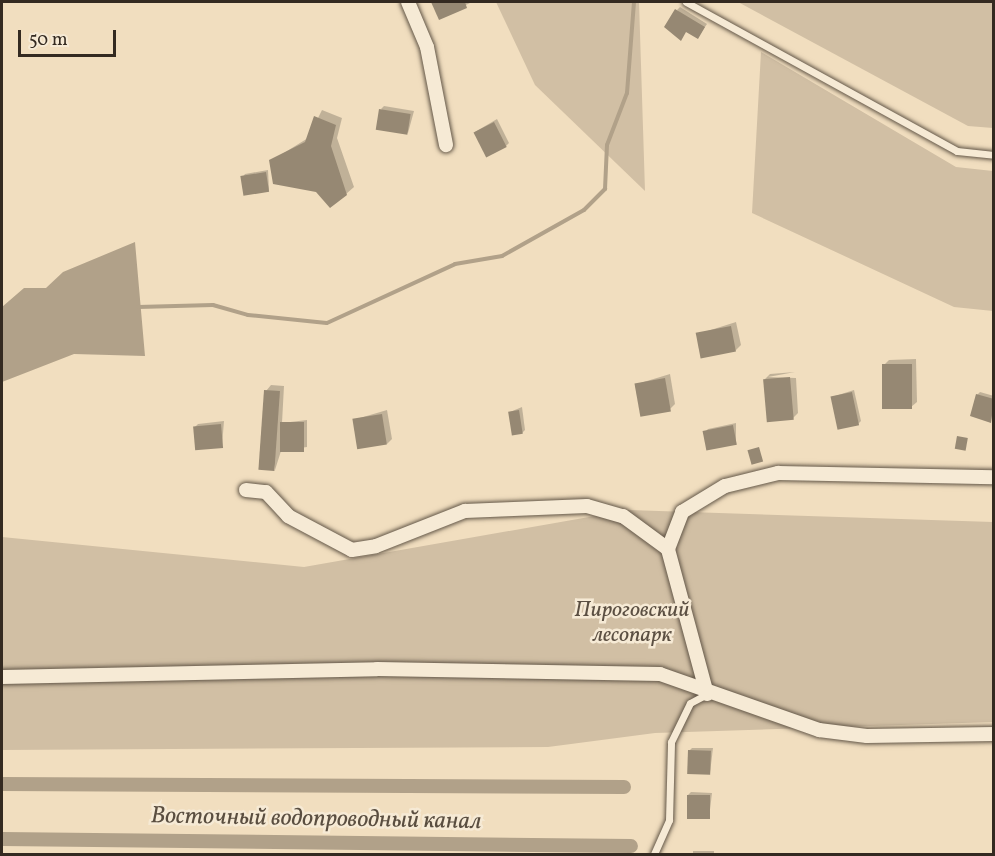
<!DOCTYPE html>
<meta charset="utf-8">
<style>
body{margin:0}
#map{position:relative;width:995px;height:856px;overflow:hidden;background:#f1debf;font-family:Vollkorn,serif}
div>[style]{position:absolute}
.green>*{inset:0;background:#d1bfa4}
.water>*{inset:0;background:#b1a189}
.shadow>*{inset:0;background:#0003;transform-origin:0 0}
.stream>*{height:4px;margin:-2px;padding:0 2px;transform-origin:2px;border-radius:2px;background:#b1a189}
.canal>*{height:14px;margin:-7px;padding:0 7px;transform-origin:7px;border-radius:7px;background:#b1a189}
.building>*{inset:0;background:#968873;transform-origin:0 0}
.roads{filter:drop-shadow(0 0 2px #635748) drop-shadow(0 0 2px #635748)}
.lane>*{height:7px;margin:-3.5px;padding:0 3.5px;transform-origin:3.5px;border-radius:3.5px;background:#f6ead5}
.street>*{height:14px;margin:-7px;padding:0 7px;transform-origin:7px;border-radius:7px;background:#f6ead5}
span{translate:-50% -50%;white-space:nowrap;text-align:center;line-height:1.15;-webkit-text-stroke:5px #f6ead5;paint-order:stroke}
.park-label{font-size:22px;color:#5b4f42;font-style:italic}
.water-label{font-size:24px;color:#5a4e40;font-style:italic}
.frame{position:absolute;inset:0;border:3px solid #342a21;pointer-events:none}
.scale{position:absolute;left:18px;top:30px;width:98px;height:27px;box-sizing:border-box;border:3px solid #342a21;border-top:0;padding-left:8px;font-size:18px;line-height:21px;white-space:nowrap;color:#342a21;-webkit-text-stroke:4px #f6ead5;paint-order:stroke}
</style>
<div id="map">
<div class="green">
<div style="clip-path:polygon(496px 2px,639px 2px,645px 191px,535px 85px)"></div>
<div style="clip-path:polygon(738px 2px,993px 2px,993px 128px,968px 126px)"></div>
<div style="clip-path:polygon(761px 52px,956px 167px,993px 171px,993px 311px,954px 307px,752px 213px)"></div>
<div style="clip-path:polygon(629px 510px,993px 522px,993px 722px,655px 733px,548px 747px,2px 750px,2px 537px,304px 567px)"></div>
</div>
<div class="water">
<div style="clip-path:polygon(135px 242px,145px 356px,74px 354px,2px 382px,2px 307px,24px 288px,46px 288px,63px 272px)"></div>
</div>
<div class="shadow">
<div style="clip-path:polygon(432px 2px,472px 2px,440px 18px)"></div>
<div style="clip-path:polygon(680px 7px,707px 24px,698px 37px,677px 10px)"></div>
<div style="clip-path:polygon(384px 106px,414px 111px,408px 133px,381px 109px)"></div>
<div style="clip-path:polygon(322px 110px,342px 118px,337px 138px,354px 187px,346px 194px,317px 190px,271px 161px,308px 138px)"></div>
<div style="clip-path:polygon(497px 119px,509px 143px,506px 146px,475px 132px)"></div>
<div style="clip-path:polygon(268px 170px,269px 190px,242px 178px,245px 174px)"></div>
<div style="clip-path:polygon(736px 322px,741px 345px,736px 350px,698px 334px)"></div>
<div style="clip-path:polygon(916px 359px,917px 402px,911px 407px,884px 365px,889px 360px)"></div>
<div style="clip-path:polygon(795px 372px,768px 377px,796px 378px,798px 413px,793px 418px,765px 379px,770px 374px)"></div>
<div style="clip-path:polygon(670px 374px,675px 404px,670px 409px,637px 384px)"></div>
<div style="clip-path:polygon(271px 385px,284px 386px,282px 423px,307px 420px,307px 447px,281px 451px,275px 470px,266px 391px)"></div>
<div style="clip-path:polygon(854px 390px,861px 421px,858px 424px,832px 397px)"></div>
<div style="clip-path:polygon(980px 392px,994px 396px,991px 421px,977px 395px)"></div>
<div style="clip-path:polygon(522px 407px,525px 430px,522px 433px,510px 412px)"></div>
<div style="clip-path:polygon(387px 410px,392px 439px,387px 444px,353px 420px)"></div>
<div style="clip-path:polygon(224px 421px,222px 446px,195px 427px,198px 424px)"></div>
<div style="clip-path:polygon(736px 423px,736px 444px,705px 432px,708px 429px)"></div>
<div style="clip-path:polygon(692px 748px,713px 748px,710px 773px,689px 751px)"></div>
<div style="clip-path:polygon(691px 792px,712px 793px,709px 818px,688px 795px)"></div>
<div style="left:693px;top:851px;width:21px;height:4px"></div>
</div>
<div class="stream">
<div style="left:138px;top:307px;width:75px;rotate:-1.5deg"></div>
<div style="left:213px;top:305px;width:36px;rotate:16deg"></div>
<div style="left:248px;top:315px;width:79px;rotate:5.8deg"></div>
<div style="left:327px;top:323px;width:141px;rotate:-24.7deg"></div>
<div style="left:455px;top:264px;width:48px;rotate:-9.7deg"></div>
<div style="left:502px;top:256px;width:94px;rotate:-29.3deg"></div>
<div style="left:584px;top:210px;width:30px;rotate:-45deg"></div>
<div style="left:605px;top:189px;width:44px;rotate:-87.4deg"></div>
<div style="left:607px;top:145px;width:56px;rotate:-69deg"></div>
<div style="left:627px;top:93px;width:91px;rotate:-85.6deg"></div>
</div>
<div class="canal">
<div style="left:2px;top:784px;width:622px;rotate:0.28deg"></div>
<div style="left:2px;top:839px;width:629px;rotate:0.64deg"></div>
</div>
<div class="building">
<div style="clip-path:polygon(431px 2px,465px 2px,467px 8px,439px 20px)"></div>
<div style="clip-path:polygon(675px 9px,705px 27px,698px 39px,686px 32px,681px 41px,664px 27px)"></div>
<div style="left:379px;top:109px;width:32px;height:21px;rotate:9deg"></div>
<div style="clip-path:polygon(314px 116px,336px 125px,331px 146px,347px 195px,330px 208px,316px 192px,273px 184px,269px 160px,305px 142px)"></div>
<div style="left:494px;top:122px;width:28px;height:23px;rotate:63deg"></div>
<div style="left:266px;top:172px;width:20px;height:26px;rotate:81deg"></div>
<div style="left:731px;top:326px;width:26px;height:36px;rotate:79deg"></div>
<div style="left:882px;top:364px;width:30px;height:45px"></div>
<div style="left:790px;top:377px;width:43px;height:27px;rotate:85deg"></div>
<div style="left:665px;top:378px;width:34px;height:31px;rotate:80deg"></div>
<div style="left:264px;top:390px;width:16px;height:80px;rotate:4deg"></div>
<div style="left:852px;top:392px;width:34px;height:22px;rotate:78deg"></div>
<div style="clip-path:polygon(976px 394px,994px 399px,991px 423px,970px 416px)"></div>
<div style="left:519px;top:410px;width:24px;height:11px;rotate:81deg"></div>
<div style="left:382px;top:414px;width:31px;height:30px;rotate:81deg"></div>
<div style="left:280px;top:422px;width:24px;height:30px"></div>
<div style="left:221px;top:424px;width:24px;height:28px;rotate:85deg"></div>
<div style="left:733px;top:425px;width:20px;height:31px;rotate:79deg"></div>
<div style="left:957px;top:436px;width:11px;height:13px;rotate:10deg"></div>
<div style="left:759px;top:447px;width:15px;height:12px;rotate:74deg"></div>
<div style="left:688px;top:750px;width:23px;height:24px;rotate:2deg"></div>
<div style="left:687px;top:795px;width:23px;height:24px"></div>
</div>
<div class="roads">
<div class="lane">
<div style="left:686px;top:2px;width:309px;rotate:28.8deg"></div>
<div style="left:957px;top:151px;width:37px;rotate:6deg"></div>
<div style="left:654px;top:854px;width:37px;rotate:-66deg"></div>
<div style="left:669px;top:820px;width:78px;rotate:-88.5deg"></div>
<div style="left:671px;top:742px;width:43px;rotate:-64deg"></div>
<div style="left:690px;top:703px;width:19px;rotate:-28deg"></div>
</div>
<div class="street">
<div style="left:408px;top:2px;width:49px;rotate:67.1deg"></div>
<div style="left:427px;top:47px;width:100px;rotate:79deg"></div>
<div style="left:246px;top:490px;width:20px;rotate:6deg"></div>
<div style="left:266px;top:492px;width:33px;rotate:47deg"></div>
<div style="left:288px;top:516px;width:72px;rotate:28deg"></div>
<div style="left:352px;top:550px;width:24px;rotate:-9deg"></div>
<div style="left:376px;top:546px;width:96px;rotate:-21.5deg"></div>
<div style="left:465px;top:511px;width:122px;rotate:-2.3deg"></div>
<div style="left:587px;top:506px;width:37px;rotate:16deg"></div>
<div style="left:623px;top:516px;width:56px;rotate:36.3deg"></div>
<div style="left:2px;top:677px;width:375px;rotate:-1.2deg"></div>
<div style="left:377px;top:669px;width:283px;rotate:1deg"></div>
<div style="left:660px;top:674px;width:169px;rotate:19.4deg"></div>
<div style="left:819px;top:730px;width:48px;rotate:7.1deg"></div>
<div style="left:867px;top:736px;width:127px;rotate:-0.9deg"></div>
<div style="left:707px;top:694px;width:150px;rotate:-105.1deg"></div>
<div style="left:668px;top:549px;width:40px;rotate:-69deg"></div>
<div style="left:682px;top:512px;width:50px;rotate:-31.2deg"></div>
<div style="left:725px;top:486px;width:55px;rotate:-13.8deg"></div>
<div style="left:778px;top:473px;width:216px;rotate:1.1deg"></div>
</div>
</div>
<div class="park-label">
<span style="left:632px;top:623px">Пироговский<br>лесопарк</span>
</div>
<div class="water-label">
<span style="left:316px;top:820px;rotate:1deg">Восточный водопроводный канал</span>
</div>
<div class="frame"></div>
<div class="scale">50 m</div>
</div>
